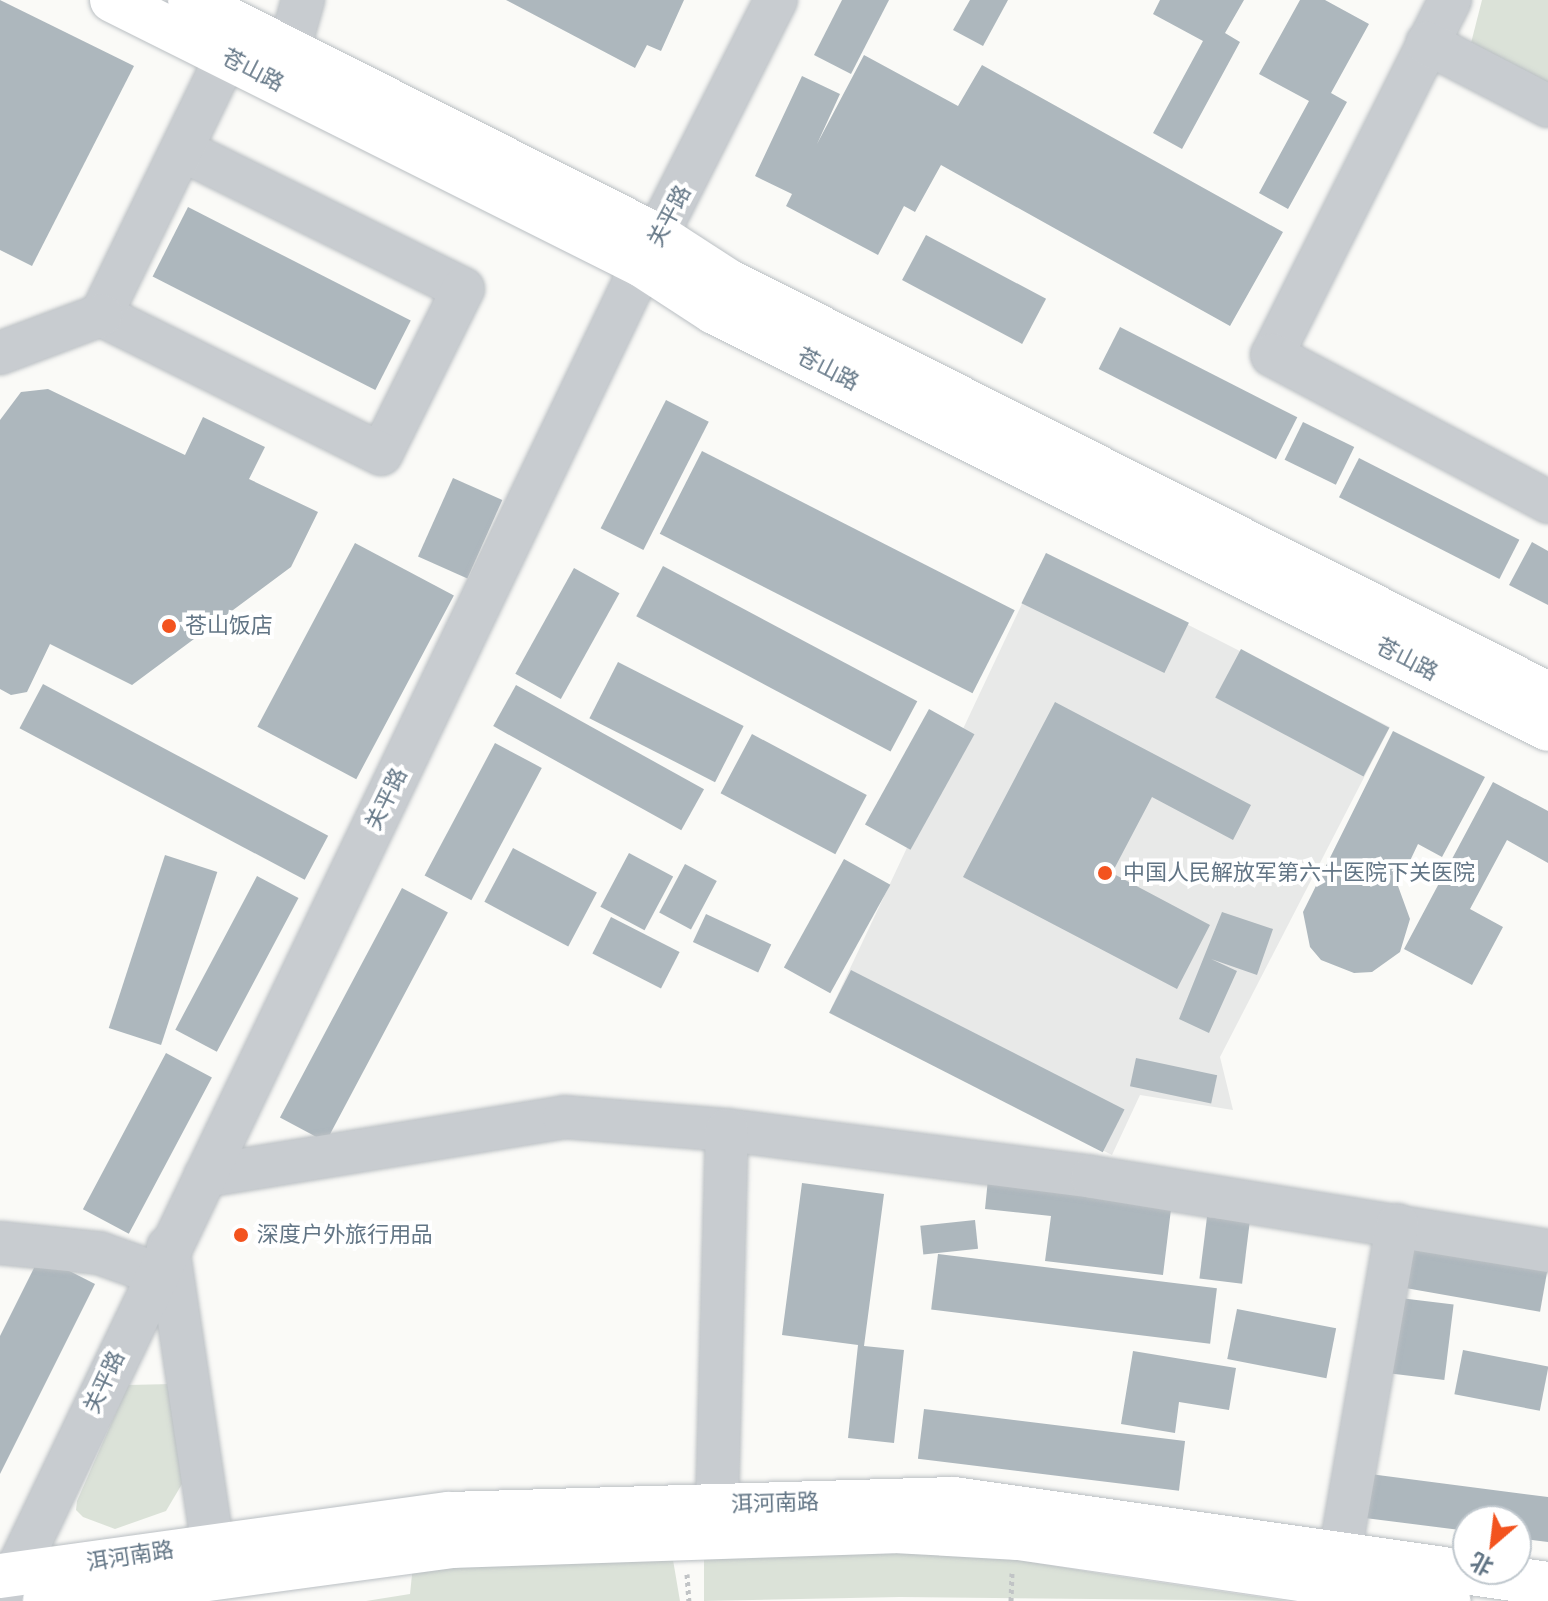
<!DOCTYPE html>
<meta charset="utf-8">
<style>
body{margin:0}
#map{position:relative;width:1548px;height:1601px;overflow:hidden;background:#fafaf7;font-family:Jost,"Noto Sans SC",sans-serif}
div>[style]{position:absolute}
.built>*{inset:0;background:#e8e9e8}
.green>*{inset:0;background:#dbe2d8}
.building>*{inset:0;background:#adb7bd;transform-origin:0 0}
.path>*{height:5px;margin-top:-2.5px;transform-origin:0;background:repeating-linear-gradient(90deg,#c1c4c6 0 4px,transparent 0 8px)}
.roads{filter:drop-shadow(0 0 2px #babfc3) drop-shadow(0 0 2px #babfc3)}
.minor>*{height:42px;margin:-21px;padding:0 21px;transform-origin:21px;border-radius:21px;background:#c8ccd0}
.major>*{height:44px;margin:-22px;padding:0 22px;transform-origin:22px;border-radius:22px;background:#fff}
.dots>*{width:22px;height:22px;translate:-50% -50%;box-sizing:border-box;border:4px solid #fff;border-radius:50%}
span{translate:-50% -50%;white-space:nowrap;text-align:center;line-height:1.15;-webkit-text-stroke:8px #fff;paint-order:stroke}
.street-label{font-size:22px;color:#627585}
.poi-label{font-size:22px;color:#627585}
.left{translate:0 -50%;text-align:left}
.north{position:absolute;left:1452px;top:1505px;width:80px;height:80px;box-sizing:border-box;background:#fff;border:2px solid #c0c8ce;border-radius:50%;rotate:208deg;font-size:22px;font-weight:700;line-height:32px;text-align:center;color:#627585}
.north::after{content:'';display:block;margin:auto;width:28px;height:36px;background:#f3531e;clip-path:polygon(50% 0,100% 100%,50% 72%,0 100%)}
</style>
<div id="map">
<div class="built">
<div style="clip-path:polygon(1046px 553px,1390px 727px,1220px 1057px,1233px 1110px,1140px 1095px,1112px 1155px,829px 1013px)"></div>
</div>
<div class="green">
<div style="clip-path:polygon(1482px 0,1548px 0,1548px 89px,1470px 47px)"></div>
<div style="clip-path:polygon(172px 1384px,182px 1484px,166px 1511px,115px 1529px,83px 1517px,76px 1510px,77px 1501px,128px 1385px)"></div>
<div style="clip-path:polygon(947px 1548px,1103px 1574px,1287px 1601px,900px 1597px,704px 1601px,704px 1549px)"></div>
<div style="clip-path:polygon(672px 1554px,680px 1601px,366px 1601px,410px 1594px,413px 1565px)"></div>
</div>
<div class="building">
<div style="clip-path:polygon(0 0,134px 66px,32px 266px,0 250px)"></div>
<div style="clip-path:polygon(506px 0,684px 0,661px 51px,647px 45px,635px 68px)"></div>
<div style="clip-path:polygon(842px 0,889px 0,851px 74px,814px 55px)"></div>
<div style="clip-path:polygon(970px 0,1008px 0,983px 46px,953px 30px)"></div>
<div style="clip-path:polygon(1160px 0,1244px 0,1225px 33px,1240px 42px,1182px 149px,1153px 133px,1203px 41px,1153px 14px)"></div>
<div style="clip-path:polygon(1300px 0,1325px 0,1369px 24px,1331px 93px,1347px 102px,1288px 209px,1259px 193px,1309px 101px,1259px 74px)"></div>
<div style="clip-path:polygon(864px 55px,958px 106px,982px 65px,1283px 232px,1230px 326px,941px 165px,915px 212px,904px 206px,878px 255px,786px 206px,792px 194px,755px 176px,802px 76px,840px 94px,817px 144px)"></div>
<div style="left:188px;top:207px;width:250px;height:78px;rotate:27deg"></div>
<div style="left:926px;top:235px;width:136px;height:51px;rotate:28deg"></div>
<div style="left:1120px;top:327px;width:199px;height:47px;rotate:27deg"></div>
<div style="clip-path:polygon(48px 389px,185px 455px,203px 417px,265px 447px,249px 479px,318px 512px,291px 567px,132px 685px,50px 644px,27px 692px,11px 695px,0 689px,0 420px,21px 392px)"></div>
<div style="left:666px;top:400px;width:48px;height:144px;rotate:27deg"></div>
<div style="left:1303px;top:422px;width:57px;height:42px;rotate:26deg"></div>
<div style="left:702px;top:451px;width:351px;height:93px;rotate:27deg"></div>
<div style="left:1359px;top:458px;width:180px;height:44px;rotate:27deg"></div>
<div style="left:453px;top:478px;width:54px;height:86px;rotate:24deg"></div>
<div style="clip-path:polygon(1532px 542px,1548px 551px,1548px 605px,1509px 585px)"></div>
<div style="left:355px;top:543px;width:112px;height:208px;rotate:28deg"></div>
<div style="left:1046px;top:553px;width:159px;height:56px;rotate:26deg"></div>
<div style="left:663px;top:566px;width:288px;height:57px;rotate:28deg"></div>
<div style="left:574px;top:568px;width:52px;height:121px;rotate:29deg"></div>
<div style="left:1241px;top:649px;width:168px;height:55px;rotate:28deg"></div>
<div style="left:618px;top:662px;width:141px;height:63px;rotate:27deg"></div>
<div style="left:43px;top:684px;width:323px;height:50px;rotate:28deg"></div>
<div style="left:516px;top:685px;width:215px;height:47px;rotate:29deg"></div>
<div style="clip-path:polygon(1055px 702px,1251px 805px,1233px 840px,1152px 797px,1112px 873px,1210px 925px,1177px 989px,963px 877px)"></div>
<div style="left:929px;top:709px;width:52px;height:132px;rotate:29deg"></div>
<div style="clip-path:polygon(1393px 731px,1485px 777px,1442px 857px,1418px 844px,1398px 886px,1410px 919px,1400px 952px,1372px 972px,1354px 973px,1321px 960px,1310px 947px,1303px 912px)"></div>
<div style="left:752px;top:734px;width:130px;height:67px;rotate:28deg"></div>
<div style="left:495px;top:743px;width:53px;height:150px;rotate:28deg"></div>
<div style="clip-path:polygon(1493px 782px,1548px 811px,1548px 863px,1507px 840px,1470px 909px,1503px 927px,1472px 985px,1404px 949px)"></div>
<div style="left:513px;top:848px;width:95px;height:61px;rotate:28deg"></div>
<div style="left:629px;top:853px;width:50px;height:61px;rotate:28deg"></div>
<div style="left:165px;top:855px;width:55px;height:182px;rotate:18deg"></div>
<div style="left:844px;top:859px;width:53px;height:124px;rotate:29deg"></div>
<div style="left:685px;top:864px;width:36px;height:55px;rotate:28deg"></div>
<div style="left:257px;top:876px;width:47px;height:174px;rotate:28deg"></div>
<div style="left:402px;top:888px;width:52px;height:260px;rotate:28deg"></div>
<div style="clip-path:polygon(1222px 912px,1273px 929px,1257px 975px,1211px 959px,1237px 971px,1209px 1033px,1179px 1019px)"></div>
<div style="left:706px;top:914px;width:72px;height:31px;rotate:25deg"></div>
<div style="left:611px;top:917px;width:77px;height:41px;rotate:27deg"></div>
<div style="left:851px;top:970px;width:307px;height:48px;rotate:27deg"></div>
<div style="left:166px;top:1053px;width:52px;height:177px;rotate:28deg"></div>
<div style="left:1136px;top:1058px;width:83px;height:29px;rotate:12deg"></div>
<div style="clip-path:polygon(988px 1179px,1172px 1201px,1163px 1275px,1045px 1261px,1051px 1216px,985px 1209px)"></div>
<div style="clip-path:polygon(802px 1183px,884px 1194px,864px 1346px,904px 1350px,894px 1443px,848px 1438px,858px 1345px,782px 1335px)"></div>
<div style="left:1207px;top:1217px;width:43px;height:62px;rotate:7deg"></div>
<div style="left:975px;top:1220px;width:29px;height:55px;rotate:84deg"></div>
<div style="left:1409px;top:1243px;width:141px;height:45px;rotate:10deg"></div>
<div style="left:938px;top:1254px;width:281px;height:56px;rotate:7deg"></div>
<div style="clip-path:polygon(40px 1256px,95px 1284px,0 1474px,0 1336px)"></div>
<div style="left:1400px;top:1298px;width:54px;height:76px;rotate:7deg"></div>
<div style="left:1237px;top:1309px;width:101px;height:51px;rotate:11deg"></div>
<div style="left:1463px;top:1350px;width:87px;height:45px;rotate:11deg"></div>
<div style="clip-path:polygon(1133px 1351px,1236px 1368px,1229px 1410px,1179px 1402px,1175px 1433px,1121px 1424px)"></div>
<div style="left:924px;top:1409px;width:263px;height:50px;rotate:7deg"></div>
<div style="clip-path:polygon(1370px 1474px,1548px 1497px,1548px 1542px,1516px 1538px,1516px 1521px,1468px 1521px,1468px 1531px,1365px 1518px)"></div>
</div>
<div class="path">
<div style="left:687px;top:1574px;width:27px;rotate:86deg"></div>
<div style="left:1011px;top:1601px;width:28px;rotate:-88deg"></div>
</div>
<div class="roads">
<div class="minor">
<div style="left:1450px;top:0;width:397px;rotate:116.6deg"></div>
<div style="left:1272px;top:355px;width:313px;rotate:28deg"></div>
<div style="left:1427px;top:43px;width:136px;rotate:27.5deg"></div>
<div style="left:289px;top:50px;width:52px;rotate:-74.4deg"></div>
<div style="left:184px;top:151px;width:311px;rotate:26.3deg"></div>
<div style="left:463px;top:289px;width:184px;rotate:116.4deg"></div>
<div style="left:381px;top:454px;width:313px;rotate:-153.6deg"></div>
<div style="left:101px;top:315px;width:287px;rotate:-64.1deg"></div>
<div style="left:0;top:353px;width:108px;rotate:-20.6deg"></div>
<div style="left:205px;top:1176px;width:364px;rotate:-9.3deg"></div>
<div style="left:564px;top:1117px;width:164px;rotate:4.6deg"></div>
<div style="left:727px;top:1130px;width:368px;rotate:7.3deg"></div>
<div style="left:1092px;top:1177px;width:462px;rotate:9.2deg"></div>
<div style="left:0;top:1243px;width:100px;rotate:5.8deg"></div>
<div style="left:99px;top:1253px;width:59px;rotate:19.7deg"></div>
<div style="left:168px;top:1247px;width:299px;rotate:81.5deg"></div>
<div style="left:717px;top:1505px;width:375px;rotate:-88.5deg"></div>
<div style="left:1340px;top:1553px;width:333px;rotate:-80.1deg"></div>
<div style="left:2px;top:1601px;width:1481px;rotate:-64.4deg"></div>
<div style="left:642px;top:265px;width:297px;rotate:-63.2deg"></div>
</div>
<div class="major">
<div style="left:112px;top:0;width:593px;rotate:26.57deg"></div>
<div style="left:642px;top:265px;width:86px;rotate:33.1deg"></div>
<div style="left:714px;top:312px;width:932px;rotate:26.57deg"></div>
<div style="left:190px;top:0;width:526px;rotate:26.76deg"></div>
<div style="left:660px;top:237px;width:81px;rotate:32.9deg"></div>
<div style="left:728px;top:281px;width:918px;rotate:26.73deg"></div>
<div style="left:0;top:1576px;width:453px;rotate:-7.9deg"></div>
<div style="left:449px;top:1514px;width:505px;rotate:-1.7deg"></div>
<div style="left:954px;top:1499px;width:600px;rotate:8.14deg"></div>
<div style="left:45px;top:1601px;width:410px;rotate:-7.7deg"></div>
<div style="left:451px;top:1546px;width:443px;rotate:-1.9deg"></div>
<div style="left:894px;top:1531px;width:124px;rotate:3.2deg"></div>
<div style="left:1018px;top:1538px;width:435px;rotate:8.3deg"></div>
</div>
</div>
<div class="dots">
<div style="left:169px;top:626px;background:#f3531e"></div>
<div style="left:1105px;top:873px;background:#f3531e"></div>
<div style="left:241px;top:1235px;background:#f3531e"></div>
</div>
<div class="street-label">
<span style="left:253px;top:70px;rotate:27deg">苍山路</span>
<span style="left:669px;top:216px;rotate:-62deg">关平路</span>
<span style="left:828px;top:369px;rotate:27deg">苍山路</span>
<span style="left:1407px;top:659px;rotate:27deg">苍山路</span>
<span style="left:386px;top:799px;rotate:-64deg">关平路</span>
<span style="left:104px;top:1382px;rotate:-65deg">关平路</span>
<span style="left:775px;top:1503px;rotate:-2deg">洱河南路</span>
<span style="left:130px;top:1556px;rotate:-9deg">洱河南路</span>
</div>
<div class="poi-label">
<span class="left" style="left:185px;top:626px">苍山饭店</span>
<span class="left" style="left:1123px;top:873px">中国人民解放军第六十医院下关医院</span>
<span class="left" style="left:257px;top:1235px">深度户外旅行用品</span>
</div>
<div class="north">北</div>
</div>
